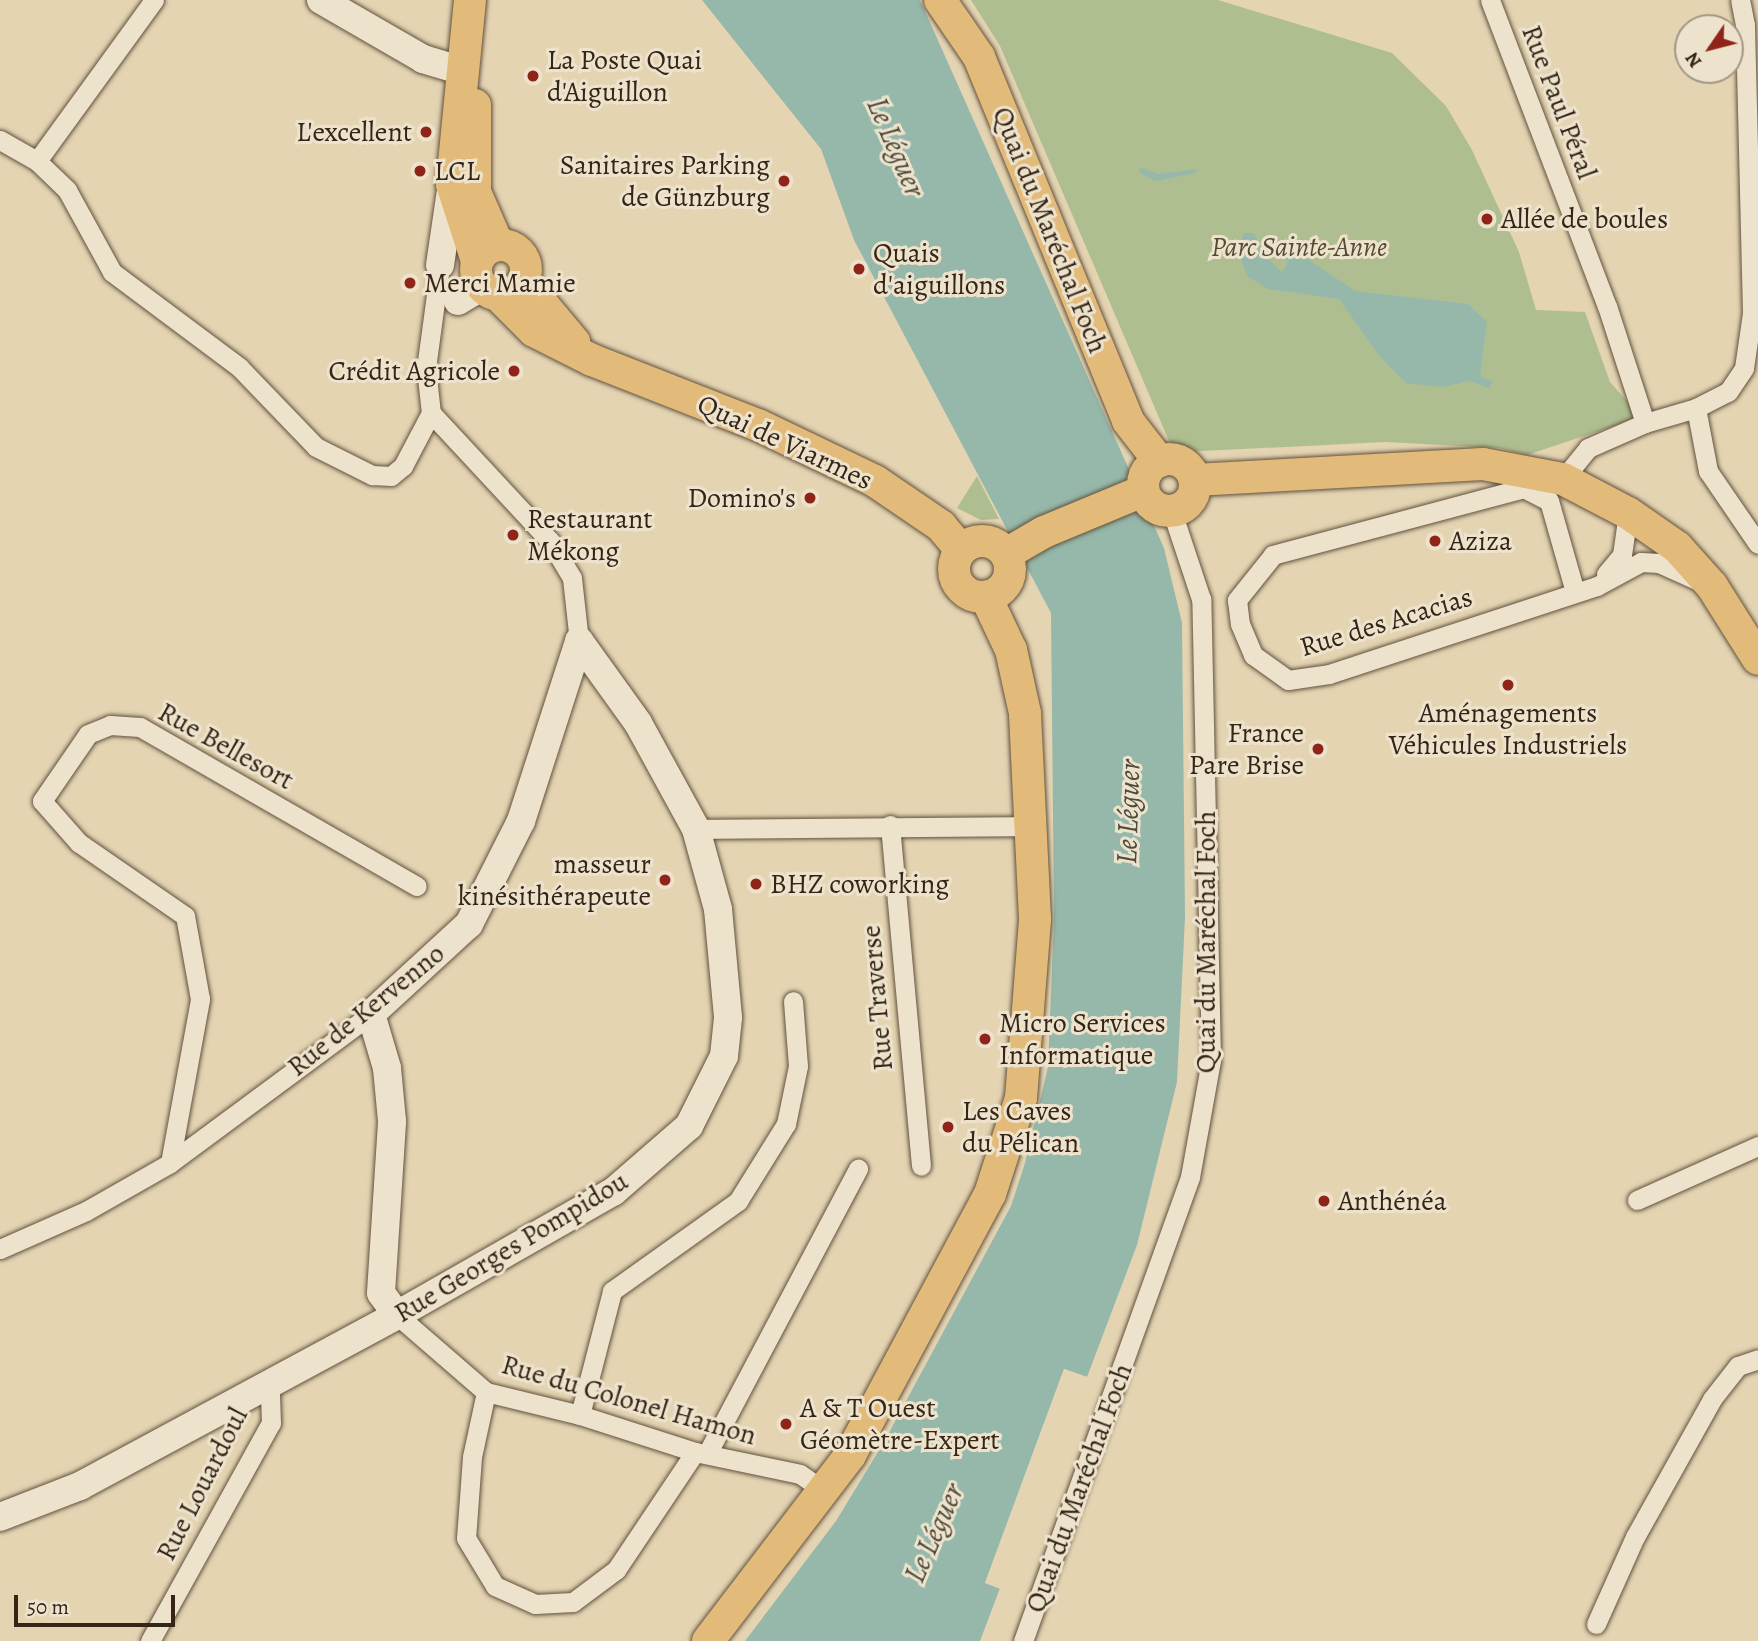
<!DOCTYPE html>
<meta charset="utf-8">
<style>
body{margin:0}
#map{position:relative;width:1758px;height:1641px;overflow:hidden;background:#e4d4b2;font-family:Alegreya,serif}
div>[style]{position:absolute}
.green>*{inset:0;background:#afbe90}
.water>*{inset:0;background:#95b8aa}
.pier>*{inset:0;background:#e4d4b2}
.roads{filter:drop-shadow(0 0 2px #62513e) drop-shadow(0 0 2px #62513e)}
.street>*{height:19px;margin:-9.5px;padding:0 9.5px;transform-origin:9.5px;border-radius:9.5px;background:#ede3cd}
.secondary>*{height:28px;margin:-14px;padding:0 14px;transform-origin:14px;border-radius:14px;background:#ede3cd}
.primary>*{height:32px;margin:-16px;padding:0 16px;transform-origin:16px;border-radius:16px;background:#e2ba79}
.primary>.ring{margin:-16px;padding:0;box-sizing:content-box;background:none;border:32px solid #e2ba79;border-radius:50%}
.dots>*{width:19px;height:19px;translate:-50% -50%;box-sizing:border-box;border:4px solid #ede3cd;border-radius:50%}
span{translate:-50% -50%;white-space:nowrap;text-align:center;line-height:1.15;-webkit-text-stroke:6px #ede3cd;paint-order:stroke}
.poi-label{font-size:28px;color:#362517}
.left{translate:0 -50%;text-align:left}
.right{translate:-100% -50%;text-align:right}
.street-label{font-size:28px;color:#362517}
.park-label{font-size:28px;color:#544b35;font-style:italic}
.water-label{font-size:30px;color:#4e4a3c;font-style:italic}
.north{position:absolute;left:1674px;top:14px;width:70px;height:70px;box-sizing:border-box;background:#ede3cd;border:2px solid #a49784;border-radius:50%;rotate:235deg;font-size:19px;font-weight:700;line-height:28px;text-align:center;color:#362517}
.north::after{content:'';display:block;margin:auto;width:24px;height:32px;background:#8f2418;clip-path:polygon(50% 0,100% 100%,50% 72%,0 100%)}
.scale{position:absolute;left:14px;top:1595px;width:161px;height:32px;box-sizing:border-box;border:4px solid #362517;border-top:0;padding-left:9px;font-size:21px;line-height:24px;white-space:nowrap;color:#362517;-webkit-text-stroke:5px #ede3cd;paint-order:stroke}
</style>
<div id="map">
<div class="green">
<div style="clip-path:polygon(971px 0,1218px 0,1392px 53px,1446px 106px,1472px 150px,1519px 252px,1536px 310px,1585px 312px,1610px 382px,1641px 417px,1527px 455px,1499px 448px,1385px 442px,1182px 452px,1169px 441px,1000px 46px)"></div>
<div style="clip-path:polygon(977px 476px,999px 519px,981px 520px,957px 508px)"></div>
</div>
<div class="water">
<div style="clip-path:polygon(702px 0,920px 0,1164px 548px,1182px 623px,1185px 917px,1177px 1082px,1137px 1245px,1087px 1377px,1064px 1369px,985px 1583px,1000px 1588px,980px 1641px,745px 1641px,836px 1521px,884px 1442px,1011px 1206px,1025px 1163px,1048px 1067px,1054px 918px,1051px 613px,854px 240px,821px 149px)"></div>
<div style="clip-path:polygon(1139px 167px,1159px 174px,1197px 169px,1196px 173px,1155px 181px,1140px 173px)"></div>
<div style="clip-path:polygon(1244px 233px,1254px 233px,1264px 255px,1282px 272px,1288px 262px,1268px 239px,1271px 234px,1355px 291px,1468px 304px,1487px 322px,1480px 376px,1493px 382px,1489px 388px,1470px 381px,1442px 387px,1406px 383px,1380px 357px,1339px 299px,1268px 289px,1247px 276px,1238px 251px)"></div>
</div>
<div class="pier">
<div style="clip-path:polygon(1064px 1369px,1090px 1378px,1066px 1374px,989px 1581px,1003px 1590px,985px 1583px)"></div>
</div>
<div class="roads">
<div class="street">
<div style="left:1490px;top:0;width:328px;rotate:69.1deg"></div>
<div style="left:1607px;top:306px;width:123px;rotate:72deg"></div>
<div style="left:0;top:140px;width:43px;rotate:29.6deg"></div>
<div style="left:37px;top:161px;width:42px;rotate:44deg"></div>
<div style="left:67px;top:190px;width:94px;rotate:61.2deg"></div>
<div style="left:112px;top:272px;width:159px;rotate:36.8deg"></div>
<div style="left:239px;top:367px;width:111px;rotate:46.1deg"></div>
<div style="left:316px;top:447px;width:63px;rotate:26.6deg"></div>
<div style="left:372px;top:475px;width:19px;rotate:3deg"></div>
<div style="left:391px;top:476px;width:16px;rotate:-40deg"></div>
<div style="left:403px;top:466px;width:60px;rotate:-62.2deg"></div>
<div style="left:37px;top:161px;width:199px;rotate:-54deg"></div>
<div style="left:440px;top:265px;width:104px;rotate:97.7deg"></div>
<div style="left:426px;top:368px;width:45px;rotate:83.7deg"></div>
<div style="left:431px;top:413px;width:175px;rotate:47.1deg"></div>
<div style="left:550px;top:541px;width:43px;rotate:59.3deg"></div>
<div style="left:572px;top:578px;width:63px;rotate:83.7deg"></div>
<div style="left:1696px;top:408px;width:64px;rotate:79.2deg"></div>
<div style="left:1708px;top:471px;width:88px;rotate:55.6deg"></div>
<div style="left:1563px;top:479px;width:40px;rotate:-51deg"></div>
<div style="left:1588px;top:448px;width:62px;rotate:-23.7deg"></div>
<div style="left:1645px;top:423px;width:53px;rotate:-16.4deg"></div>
<div style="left:1696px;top:408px;width:36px;rotate:-27deg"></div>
<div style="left:1728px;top:392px;width:29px;rotate:-56deg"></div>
<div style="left:1744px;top:368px;width:56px;rotate:-81.7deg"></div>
<div style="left:1752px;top:313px;width:288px;rotate:-91.4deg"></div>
<div style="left:1745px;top:25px;width:25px;rotate:-101deg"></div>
<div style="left:1606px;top:574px;width:25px;rotate:-50deg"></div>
<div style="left:1622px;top:555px;width:42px;rotate:-81.9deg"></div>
<div style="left:1575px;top:592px;width:95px;rotate:-105.9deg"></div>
<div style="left:1549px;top:501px;width:28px;rotate:-153deg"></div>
<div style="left:1524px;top:488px;width:260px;rotate:165.1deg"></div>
<div style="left:1273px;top:555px;width:58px;rotate:128.7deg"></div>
<div style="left:1237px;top:600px;width:24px;rotate:83deg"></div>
<div style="left:1240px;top:624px;width:34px;rotate:67deg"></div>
<div style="left:1253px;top:655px;width:43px;rotate:35.5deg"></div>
<div style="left:1288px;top:680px;width:41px;rotate:-8.3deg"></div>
<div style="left:1329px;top:674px;width:282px;rotate:-18.2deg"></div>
<div style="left:1597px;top:586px;width:50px;rotate:-28.6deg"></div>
<div style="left:1641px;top:562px;width:18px;rotate:3deg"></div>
<div style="left:1659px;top:563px;width:46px;rotate:24.3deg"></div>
<div style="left:890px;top:825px;width:342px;rotate:84.8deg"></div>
<div style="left:696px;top:829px;width:336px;rotate:-0.5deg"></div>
<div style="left:170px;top:1163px;width:167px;rotate:-79.6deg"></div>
<div style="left:200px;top:999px;width:84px;rotate:-100.2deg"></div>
<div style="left:185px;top:916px;width:129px;rotate:-145.4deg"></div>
<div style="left:79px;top:843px;width:56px;rotate:-131.4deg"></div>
<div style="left:42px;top:801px;width:81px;rotate:-55.5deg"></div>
<div style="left:88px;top:734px;width:24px;rotate:-22deg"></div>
<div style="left:110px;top:725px;width:30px;rotate:4deg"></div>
<div style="left:140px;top:727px;width:319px;rotate:29.9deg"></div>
<div style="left:1637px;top:1200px;width:133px;rotate:-24.1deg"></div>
<div style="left:0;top:1249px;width:94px;rotate:-23.8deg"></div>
<div style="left:86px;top:1211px;width:97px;rotate:-29.7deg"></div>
<div style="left:170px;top:1163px;width:250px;rotate:-36.5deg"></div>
<div style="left:397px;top:1315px;width:118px;rotate:40.9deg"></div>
<div style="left:486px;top:1392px;width:97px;rotate:13.7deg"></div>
<div style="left:580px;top:1415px;width:121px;rotate:17.8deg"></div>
<div style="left:695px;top:1452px;width:107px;rotate:11.8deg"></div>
<div style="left:800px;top:1474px;width:29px;rotate:35deg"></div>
<div style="left:486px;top:1392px;width:66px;rotate:102.2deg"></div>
<div style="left:472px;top:1457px;width:81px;rotate:94.2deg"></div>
<div style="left:466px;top:1538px;width:56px;rotate:58.9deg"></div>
<div style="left:495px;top:1586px;width:44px;rotate:24.2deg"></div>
<div style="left:535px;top:1604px;width:38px;rotate:-3deg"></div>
<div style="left:573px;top:1602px;width:54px;rotate:-36.7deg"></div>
<div style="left:616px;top:1570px;width:142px;rotate:-56.2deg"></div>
<div style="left:580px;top:1415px;width:128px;rotate:-75.5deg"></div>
<div style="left:612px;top:1291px;width:155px;rotate:-35.5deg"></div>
<div style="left:738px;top:1201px;width:91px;rotate:-58.1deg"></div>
<div style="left:786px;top:1124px;width:59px;rotate:-78.3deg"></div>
<div style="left:798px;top:1066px;width:65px;rotate:-94.4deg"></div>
<div style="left:707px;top:1454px;width:323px;rotate:-62.1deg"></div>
<div style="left:1596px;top:1624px;width:95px;rotate:-65.9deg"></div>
<div style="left:1635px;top:1537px;width:158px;rotate:-60.8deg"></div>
<div style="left:1712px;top:1399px;width:42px;rotate:-51.8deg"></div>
<div style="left:1738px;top:1366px;width:21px;rotate:-19deg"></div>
<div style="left:150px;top:1641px;width:249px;rotate:-61deg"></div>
<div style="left:271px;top:1423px;width:37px;rotate:-92deg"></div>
<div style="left:1023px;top:1641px;width:493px;rotate:-70.2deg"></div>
<div style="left:1190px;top:1177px;width:119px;rotate:-79.8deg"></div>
<div style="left:1211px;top:1060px;width:461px;rotate:-91.2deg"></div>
<div style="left:1201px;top:599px;width:92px;rotate:-108.4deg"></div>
</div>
<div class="secondary">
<div style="left:321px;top:0;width:118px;rotate:30deg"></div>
<div style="left:423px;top:59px;width:42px;rotate:16.7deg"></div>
<div style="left:440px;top:265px;width:82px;rotate:-81.6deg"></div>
<div style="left:458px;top:301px;width:27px;rotate:-31deg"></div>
<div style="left:397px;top:1315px;width:27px;rotate:-126deg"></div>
<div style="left:381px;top:1293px;width:172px;rotate:-86.3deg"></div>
<div style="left:392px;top:1121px;width:53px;rotate:-95.4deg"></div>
<div style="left:387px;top:1068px;width:56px;rotate:-106.5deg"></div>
<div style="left:371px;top:1014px;width:133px;rotate:-42.6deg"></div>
<div style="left:469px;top:924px;width:115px;rotate:-63.2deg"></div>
<div style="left:521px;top:821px;width:189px;rotate:-72.1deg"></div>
<div style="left:0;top:1517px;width:86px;rotate:-21.2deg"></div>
<div style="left:80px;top:1486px;width:360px;rotate:-28.3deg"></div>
<div style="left:397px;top:1315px;width:249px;rotate:-29.7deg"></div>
<div style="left:613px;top:1192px;width:101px;rotate:-41deg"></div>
<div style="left:689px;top:1126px;width:78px;rotate:-63.4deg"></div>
<div style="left:724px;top:1056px;width:39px;rotate:-84deg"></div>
<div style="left:728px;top:1017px;width:108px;rotate:-95.3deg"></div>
<div style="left:718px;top:909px;width:83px;rotate:-105.4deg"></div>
<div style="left:696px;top:829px;width:121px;rotate:-118.7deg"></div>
<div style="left:638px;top:723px;width:101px;rotate:-125.7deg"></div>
</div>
<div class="primary">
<div style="left:470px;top:0;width:185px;rotate:95.6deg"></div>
<div style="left:452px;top:184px;width:81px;rotate:72deg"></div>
<div style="left:940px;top:0;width:69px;rotate:55.6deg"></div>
<div style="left:979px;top:57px;width:393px;rotate:67.7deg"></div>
<div style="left:1128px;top:421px;width:51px;rotate:52.2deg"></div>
<div style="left:475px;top:105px;width:87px;rotate:90deg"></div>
<div style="left:475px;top:192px;width:58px;rotate:66.5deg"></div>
<div class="ring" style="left:476px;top:245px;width:18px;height:18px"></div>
<div style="left:523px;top:281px;width:80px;rotate:50.1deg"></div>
<div style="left:499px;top:296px;width:49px;rotate:45deg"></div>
<div style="left:534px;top:331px;width:65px;rotate:26.6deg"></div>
<div style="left:592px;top:360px;width:178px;rotate:21.4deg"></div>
<div style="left:758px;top:425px;width:130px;rotate:25.6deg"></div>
<div style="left:875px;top:481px;width:80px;rotate:34.3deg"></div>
<div style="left:941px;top:526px;width:31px;rotate:50deg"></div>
<div class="ring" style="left:1143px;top:459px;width:20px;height:20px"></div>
<div style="left:1195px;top:480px;width:288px;rotate:-3.2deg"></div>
<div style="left:1483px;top:464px;width:81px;rotate:10.6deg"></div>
<div style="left:1563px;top:479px;width:73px;rotate:27.6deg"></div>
<div style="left:1628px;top:513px;width:60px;rotate:34.8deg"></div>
<div style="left:1677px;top:547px;width:52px;rotate:48.1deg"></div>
<div style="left:1712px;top:586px;width:86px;rotate:57.8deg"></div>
<div class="ring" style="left:954px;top:541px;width:24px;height:24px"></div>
<div style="left:1006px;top:554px;width:44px;rotate:-30.1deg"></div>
<div style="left:1044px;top:532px;width:107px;rotate:-22.5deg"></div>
<div style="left:708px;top:1641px;width:234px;rotate:-52.6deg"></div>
<div style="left:850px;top:1455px;width:296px;rotate:-61.8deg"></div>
<div style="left:990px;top:1194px;width:101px;rotate:-72.1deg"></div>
<div style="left:1021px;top:1098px;width:180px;rotate:-85.5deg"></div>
<div style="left:1035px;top:919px;width:206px;rotate:-92.8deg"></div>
<div style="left:1025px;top:713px;width:65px;rotate:-102.5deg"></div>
<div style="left:1011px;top:650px;width:59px;rotate:-115.3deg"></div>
</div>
</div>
<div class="dots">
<div style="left:533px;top:76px;background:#8f2418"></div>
<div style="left:426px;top:132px;background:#8f2418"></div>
<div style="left:420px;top:171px;background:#8f2418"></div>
<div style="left:784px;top:181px;background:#8f2418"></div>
<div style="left:1487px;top:219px;background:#8f2418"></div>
<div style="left:859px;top:269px;background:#8f2418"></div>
<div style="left:410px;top:283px;background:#8f2418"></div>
<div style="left:514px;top:371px;background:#8f2418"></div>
<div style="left:810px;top:498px;background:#8f2418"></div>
<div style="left:513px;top:535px;background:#8f2418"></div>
<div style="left:1435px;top:541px;background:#8f2418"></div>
<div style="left:1508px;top:685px;background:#8f2418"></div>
<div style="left:1318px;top:749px;background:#8f2418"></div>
<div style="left:665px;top:880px;background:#8f2418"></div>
<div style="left:756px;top:884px;background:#8f2418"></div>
<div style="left:985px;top:1039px;background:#8f2418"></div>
<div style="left:948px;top:1127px;background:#8f2418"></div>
<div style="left:1324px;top:1201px;background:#8f2418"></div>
<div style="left:786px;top:1424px;background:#8f2418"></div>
</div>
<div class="poi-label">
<span class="left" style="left:547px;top:76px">La Poste Quai<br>d'Aiguillon</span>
<span class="right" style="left:412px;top:132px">L'excellent</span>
<span class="right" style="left:770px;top:181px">Sanitaires Parking<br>de Günzburg</span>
<span class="left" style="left:434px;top:171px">LCL</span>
<span class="left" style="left:1501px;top:219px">Allée de boules</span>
<span class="left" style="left:873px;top:269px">Quais<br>d'aiguillons</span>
<span class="left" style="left:424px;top:283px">Merci Mamie</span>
<span class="right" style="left:500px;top:371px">Crédit Agricole</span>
<span class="right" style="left:796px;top:498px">Domino's</span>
<span class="left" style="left:527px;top:535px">Restaurant<br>Mékong</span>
<span class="left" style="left:1449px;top:541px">Aziza</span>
<span style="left:1508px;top:729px">Aménagements<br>Véhicules Industriels</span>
<span class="right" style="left:1304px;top:749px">France<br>Pare Brise</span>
<span class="right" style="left:651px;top:880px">masseur<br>kinésithérapeute</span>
<span class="left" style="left:770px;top:884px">BHZ coworking</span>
<span class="left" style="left:999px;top:1039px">Micro Services<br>Informatique</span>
<span class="left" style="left:962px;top:1127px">Les Caves<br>du Pélican</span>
<span class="left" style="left:1338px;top:1201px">Anthénéa</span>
<span class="left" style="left:800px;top:1424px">A &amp; T Ouest<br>Géomètre-Expert</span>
</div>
<div class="street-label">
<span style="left:1559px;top:102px;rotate:69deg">Rue Paul Péral</span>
<span style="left:1050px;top:230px;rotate:68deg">Quai du Maréchal Foch</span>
<span style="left:785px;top:442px;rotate:25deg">Quai de Viarmes</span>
<span style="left:1386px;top:622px;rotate:-17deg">Rue des Acacias</span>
<span style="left:226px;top:746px;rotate:29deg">Rue Bellesort</span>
<span style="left:1206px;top:942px;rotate:-90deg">Quai du Maréchal Foch</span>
<span style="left:877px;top:998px;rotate:-95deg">Rue Traverse</span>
<span style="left:366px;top:1010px;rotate:-39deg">Rue de Kervenno</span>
<span style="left:511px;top:1247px;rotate:-31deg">Rue Georges Pompidou</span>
<span style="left:629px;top:1400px;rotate:16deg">Rue du Colonel Hamon</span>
<span style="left:202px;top:1484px;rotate:-63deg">Rue Louardoul</span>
<span style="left:1079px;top:1488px;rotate:-70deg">Quai du Maréchal Foch</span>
</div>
<div class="park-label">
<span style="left:1299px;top:247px">Parc Sainte-Anne</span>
</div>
<div class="water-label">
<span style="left:896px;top:147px;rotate:67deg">Le Léguer</span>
<span style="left:1128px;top:812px;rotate:-88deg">Le Léguer</span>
<span style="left:934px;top:1533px;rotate:-66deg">Le Léguer</span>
</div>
<div class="north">N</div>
<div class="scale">50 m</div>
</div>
